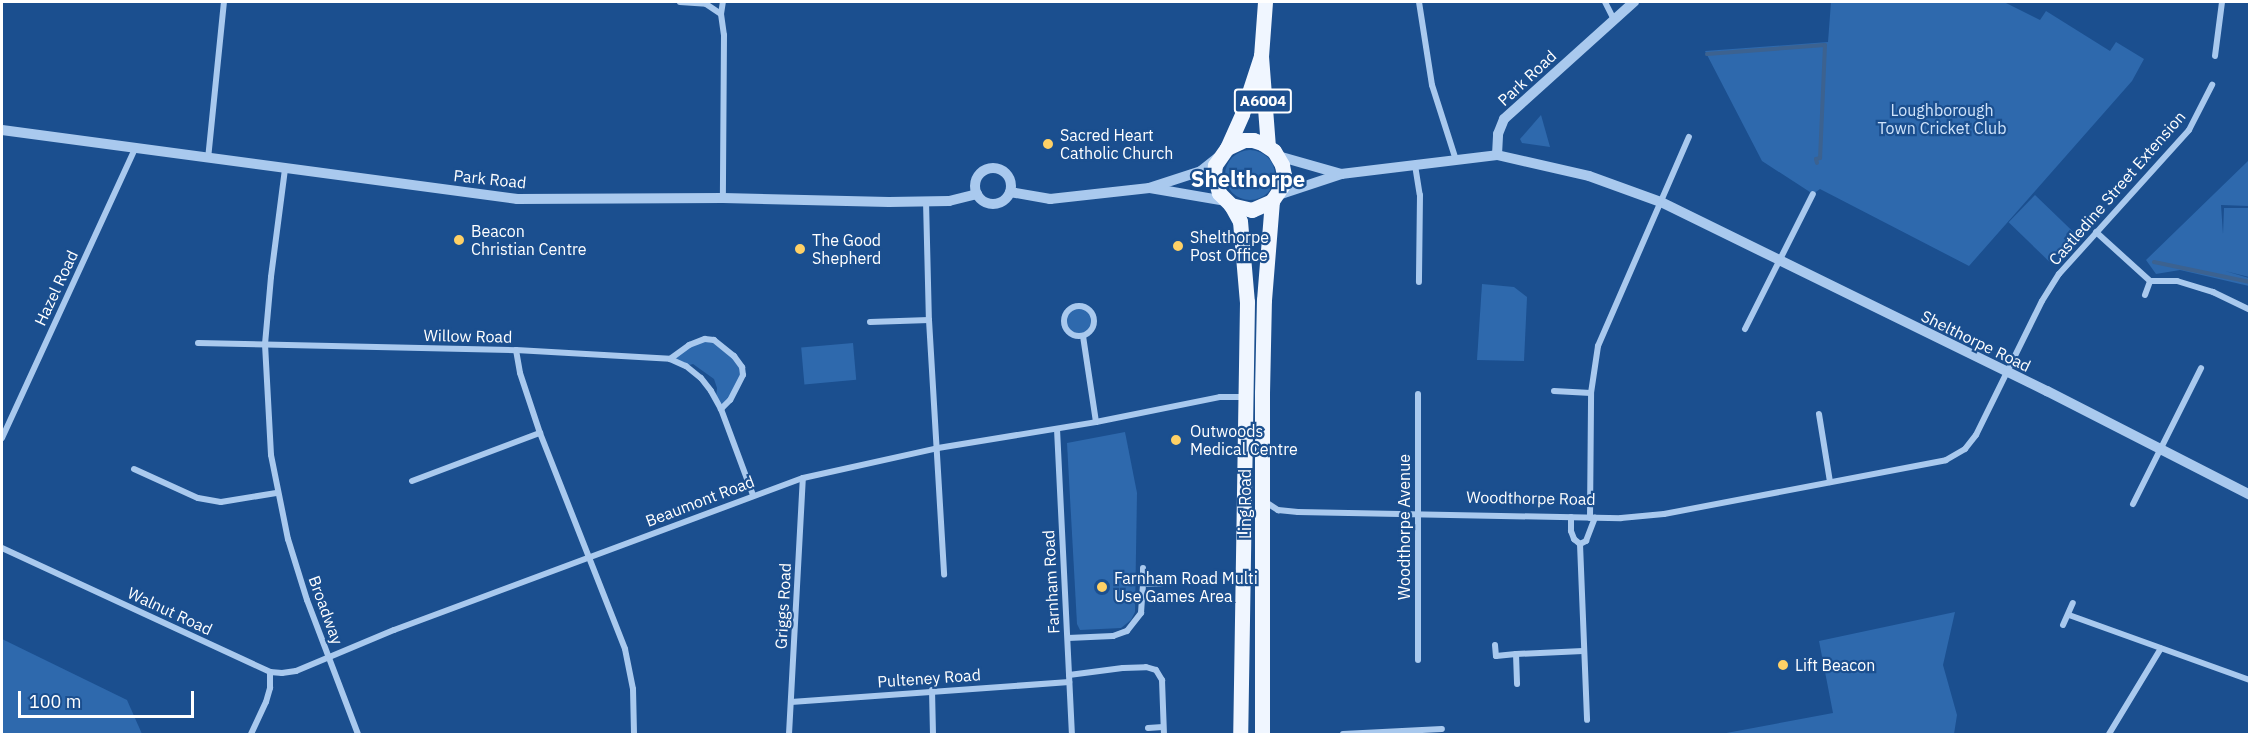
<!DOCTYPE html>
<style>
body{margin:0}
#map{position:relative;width:2251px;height:736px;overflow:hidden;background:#1b4f8f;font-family:"IBM Plex Sans",sans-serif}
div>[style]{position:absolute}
.green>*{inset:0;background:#2e69ad;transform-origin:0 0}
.round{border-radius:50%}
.stream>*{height:4px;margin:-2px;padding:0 2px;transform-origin:2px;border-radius:2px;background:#3c6290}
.minor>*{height:6px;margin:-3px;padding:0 3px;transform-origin:3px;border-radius:3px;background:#a9c9ee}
.minor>.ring{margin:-3px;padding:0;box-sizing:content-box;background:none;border:6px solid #a9c9ee;border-radius:50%}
.tertiary>*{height:10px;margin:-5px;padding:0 5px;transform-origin:5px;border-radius:5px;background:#a9c9ee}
.tertiary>.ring{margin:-5px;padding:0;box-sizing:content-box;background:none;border:10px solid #a9c9ee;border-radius:50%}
.primary>*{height:15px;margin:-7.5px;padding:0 7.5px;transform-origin:7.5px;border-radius:7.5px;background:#f0f6ff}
.dots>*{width:16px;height:16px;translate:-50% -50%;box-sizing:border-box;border:3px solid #1b4f8f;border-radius:50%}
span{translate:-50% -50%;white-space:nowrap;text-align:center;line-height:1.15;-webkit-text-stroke:4.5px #1b4f8f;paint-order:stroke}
.shield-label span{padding:2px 4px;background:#1b4f8f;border:2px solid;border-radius:4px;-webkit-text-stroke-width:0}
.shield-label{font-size:15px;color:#fff;font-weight:700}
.street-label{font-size:16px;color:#fff}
.park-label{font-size:16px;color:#cfe3fa}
.poi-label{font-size:16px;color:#fff}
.left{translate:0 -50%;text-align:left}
.district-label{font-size:22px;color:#fff;font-weight:700}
.frame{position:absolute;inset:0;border:3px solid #fff;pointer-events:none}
.scale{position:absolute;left:18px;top:691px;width:176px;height:27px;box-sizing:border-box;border:3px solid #fff;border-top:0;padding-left:8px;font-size:18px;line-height:21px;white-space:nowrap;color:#fff;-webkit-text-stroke:4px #1b4f8f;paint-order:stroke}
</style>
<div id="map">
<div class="green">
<div style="clip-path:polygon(1831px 2px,2004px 2px,2040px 20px,2046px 11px,2110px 51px,2116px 42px,2144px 59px,2132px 81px,1969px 266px,1820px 189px,1813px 194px,1762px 161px,1705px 51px,1828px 42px)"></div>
<div style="clip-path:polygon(1541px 115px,1550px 147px,1522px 143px,1520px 139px)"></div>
<div class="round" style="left:1225px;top:150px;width:50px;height:50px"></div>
<div style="clip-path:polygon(2249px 160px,2249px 206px,2221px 205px,2223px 234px,2224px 208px,2249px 208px,2249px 277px,2225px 271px,2249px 278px,2249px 286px,2180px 270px,2156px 274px,2146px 260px)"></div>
<div style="left:2035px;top:195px;width:57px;height:38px;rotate:44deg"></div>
<div style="clip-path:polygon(1482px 284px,1514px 287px,1527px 297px,1524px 361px,1477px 360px)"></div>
<div class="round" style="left:1064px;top:306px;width:30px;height:30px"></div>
<div style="clip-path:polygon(714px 340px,734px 356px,743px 375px,721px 409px,716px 399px,717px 388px,714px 379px,693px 364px,686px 366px,670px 359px,689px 345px)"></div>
<div style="left:853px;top:343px;width:37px;height:52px;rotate:85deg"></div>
<div style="clip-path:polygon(1125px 432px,1137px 493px,1135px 612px,1131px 620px,1121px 628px,1080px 630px,1077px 624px,1067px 443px)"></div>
<div style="clip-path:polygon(1955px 612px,1943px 665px,1957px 715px,1954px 734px,1721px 734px,1833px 713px,1819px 641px)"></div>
<div style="clip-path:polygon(2px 639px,127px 700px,142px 734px,2px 734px)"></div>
</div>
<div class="stream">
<div style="left:1707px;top:54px;width:118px;rotate:-4.4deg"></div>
<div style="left:1825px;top:45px;width:113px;rotate:92.5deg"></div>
<div style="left:1820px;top:158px;width:4px;rotate:166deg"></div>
<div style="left:1816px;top:159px;width:4px;rotate:76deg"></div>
<div style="left:2154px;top:262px;width:98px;rotate:11.8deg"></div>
</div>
<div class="minor">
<div style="left:680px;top:2px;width:26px;rotate:4deg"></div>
<div style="left:706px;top:4px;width:18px;rotate:34deg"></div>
<div style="left:721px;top:14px;width:21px;rotate:82deg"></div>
<div style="left:724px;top:35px;width:163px;rotate:90.4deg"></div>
<div style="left:1419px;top:2px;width:84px;rotate:81.1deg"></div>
<div style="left:1432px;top:85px;width:79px;rotate:72.3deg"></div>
<div style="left:1605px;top:2px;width:20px;rotate:63deg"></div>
<div style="left:721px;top:14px;width:12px;rotate:-81deg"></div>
<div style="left:2215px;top:56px;width:54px;rotate:-82.6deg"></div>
<div style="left:208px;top:159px;width:158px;rotate:-84.2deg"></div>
<div style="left:1415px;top:165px;width:30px;rotate:81deg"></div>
<div style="left:1420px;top:195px;width:87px;rotate:90.7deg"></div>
<div style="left:285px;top:169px;width:109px;rotate:97.4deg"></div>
<div style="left:271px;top:277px;width:67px;rotate:95.1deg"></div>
<div style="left:265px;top:344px;width:111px;rotate:86.9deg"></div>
<div style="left:271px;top:455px;width:86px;rotate:78.6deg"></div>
<div style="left:288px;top:539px;width:64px;rotate:72.7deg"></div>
<div style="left:307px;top:600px;width:143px;rotate:69.2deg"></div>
<div style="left:926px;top:201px;width:119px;rotate:88.6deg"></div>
<div style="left:929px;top:320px;width:255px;rotate:86.6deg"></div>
<div style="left:2096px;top:232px;width:73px;rotate:42.2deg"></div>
<div style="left:2150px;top:281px;width:27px"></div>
<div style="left:2177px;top:281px;width:38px;rotate:17deg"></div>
<div style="left:2213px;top:292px;width:41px;rotate:25.9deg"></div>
<div style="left:2145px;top:295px;width:15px;rotate:-70deg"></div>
<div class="ring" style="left:1064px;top:306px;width:24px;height:24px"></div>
<div style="left:870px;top:322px;width:59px;rotate:-1.9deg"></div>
<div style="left:1745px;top:329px;width:151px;rotate:-63.3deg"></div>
<div style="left:1083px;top:336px;width:87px;rotate:81.4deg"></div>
<div style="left:198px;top:343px;width:318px;rotate:1.3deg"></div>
<div style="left:516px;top:350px;width:154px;rotate:3.3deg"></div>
<div style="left:670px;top:359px;width:17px;rotate:24deg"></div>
<div style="left:686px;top:366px;width:19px;rotate:39deg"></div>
<div style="left:701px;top:378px;width:16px;rotate:52deg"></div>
<div style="left:711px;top:391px;width:21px;rotate:61deg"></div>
<div style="left:721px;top:409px;width:92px;rotate:69.6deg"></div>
<div style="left:516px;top:350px;width:23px;rotate:80deg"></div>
<div style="left:520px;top:373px;width:63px;rotate:71.6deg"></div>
<div style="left:540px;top:433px;width:232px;rotate:68.5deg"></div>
<div style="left:625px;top:649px;width:41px;rotate:78.7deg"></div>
<div style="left:633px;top:689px;width:45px;rotate:88.7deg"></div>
<div style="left:670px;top:359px;width:24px;rotate:-36deg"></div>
<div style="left:689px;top:345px;width:17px;rotate:-21deg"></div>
<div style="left:705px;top:339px;width:9px;rotate:6deg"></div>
<div style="left:714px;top:340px;width:26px;rotate:39deg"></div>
<div style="left:734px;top:356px;width:14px;rotate:54deg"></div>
<div style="left:742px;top:367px;width:8px;rotate:83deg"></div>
<div style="left:743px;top:375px;width:28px;rotate:117deg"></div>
<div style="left:730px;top:400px;width:13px;rotate:135deg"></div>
<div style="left:1554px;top:391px;width:37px;rotate:3deg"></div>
<div style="left:1418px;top:394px;width:266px;rotate:90deg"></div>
<div style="left:1819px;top:414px;width:69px;rotate:80.8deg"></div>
<div style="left:1057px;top:429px;width:305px;rotate:87.2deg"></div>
<div style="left:2px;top:438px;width:318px;rotate:-65.3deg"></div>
<div style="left:134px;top:469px;width:70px;rotate:24.4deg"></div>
<div style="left:198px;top:498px;width:23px;rotate:10deg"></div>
<div style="left:221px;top:502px;width:56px;rotate:-9.3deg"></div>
<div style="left:412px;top:481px;width:137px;rotate:-20.6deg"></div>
<div style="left:1264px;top:501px;width:17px;rotate:33deg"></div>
<div style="left:1278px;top:510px;width:20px;rotate:6deg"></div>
<div style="left:1298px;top:512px;width:323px;rotate:1.1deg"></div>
<div style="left:1621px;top:518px;width:43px;rotate:-5.3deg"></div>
<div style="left:1664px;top:514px;width:287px;rotate:-10.8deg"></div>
<div style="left:1946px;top:460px;width:22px;rotate:-30deg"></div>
<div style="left:1965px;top:449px;width:18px;rotate:-52deg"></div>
<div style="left:1976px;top:435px;width:149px;rotate:-63.8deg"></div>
<div style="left:2042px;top:301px;width:32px;rotate:-58deg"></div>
<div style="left:2059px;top:274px;width:194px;rotate:-47.9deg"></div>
<div style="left:2189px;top:130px;width:51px;rotate:-62.9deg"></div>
<div style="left:2133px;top:504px;width:152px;rotate:-63.4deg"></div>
<div style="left:1571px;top:517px;width:14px;rotate:90deg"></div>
<div style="left:1571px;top:531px;width:9px;rotate:69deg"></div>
<div style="left:1574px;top:539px;width:8px;rotate:40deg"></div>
<div style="left:1580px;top:544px;width:7px;rotate:-27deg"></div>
<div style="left:1586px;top:541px;width:25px;rotate:-69deg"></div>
<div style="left:1590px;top:518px;width:125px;rotate:-89.5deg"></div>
<div style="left:1591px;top:393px;width:48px;rotate:-81.5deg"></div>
<div style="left:1598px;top:346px;width:228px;rotate:-66.5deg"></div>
<div style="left:1580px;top:544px;width:176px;rotate:87.7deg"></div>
<div style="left:2px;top:548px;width:295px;rotate:24.8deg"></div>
<div style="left:270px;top:672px;width:12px;rotate:5deg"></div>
<div style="left:282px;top:673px;width:14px;rotate:-8deg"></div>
<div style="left:296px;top:671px;width:106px;rotate:-22.7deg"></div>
<div style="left:394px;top:630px;width:436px;rotate:-20.4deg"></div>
<div style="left:803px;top:478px;width:138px;rotate:-12.5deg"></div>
<div style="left:938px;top:448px;width:160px;rotate:-9.3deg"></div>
<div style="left:1096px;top:422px;width:126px;rotate:-11.4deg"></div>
<div style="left:1220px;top:397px;width:24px"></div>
<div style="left:1143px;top:568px;width:16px;rotate:90deg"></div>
<div style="left:2069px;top:615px;width:192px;rotate:19.8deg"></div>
<div style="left:2063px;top:625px;width:24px;rotate:-66deg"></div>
<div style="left:1068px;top:638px;width:45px;rotate:-2.5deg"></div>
<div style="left:1113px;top:636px;width:15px;rotate:-20deg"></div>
<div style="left:1127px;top:631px;width:23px;rotate:-52deg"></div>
<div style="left:1141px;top:613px;width:29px;rotate:-86deg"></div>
<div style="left:1143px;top:584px;width:21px;rotate:-3deg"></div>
<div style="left:1495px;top:645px;width:11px;rotate:85deg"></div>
<div style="left:1496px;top:656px;width:20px;rotate:-6deg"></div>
<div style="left:1516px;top:654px;width:30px;rotate:88deg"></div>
<div style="left:1516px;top:654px;width:67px;rotate:-2.6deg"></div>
<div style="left:1069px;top:675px;width:54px;rotate:-7.4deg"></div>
<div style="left:1123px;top:668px;width:23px;rotate:-2deg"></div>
<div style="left:1146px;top:667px;width:10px;rotate:17deg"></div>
<div style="left:1156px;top:670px;width:12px;rotate:59deg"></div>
<div style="left:1162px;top:680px;width:54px;rotate:87.9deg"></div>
<div style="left:932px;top:690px;width:44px;rotate:88.7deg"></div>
<div style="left:791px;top:702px;width:279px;rotate:-4.1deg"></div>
<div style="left:1148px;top:728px;width:15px;rotate:-4deg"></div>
<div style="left:251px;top:734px;width:35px;rotate:-65deg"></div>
<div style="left:266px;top:702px;width:15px;rotate:-74deg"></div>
<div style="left:270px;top:688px;width:16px;rotate:-90deg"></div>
<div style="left:789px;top:734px;width:256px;rotate:-86.9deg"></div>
<div style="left:1343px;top:734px;width:99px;rotate:-2.9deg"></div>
<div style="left:2109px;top:734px;width:100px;rotate:-58.8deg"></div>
</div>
<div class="tertiary">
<div style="left:2px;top:130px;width:520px;rotate:7.63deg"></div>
<div style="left:517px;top:199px;width:206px;rotate:-0.3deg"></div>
<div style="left:723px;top:198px;width:166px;rotate:1.4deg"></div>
<div style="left:889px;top:202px;width:60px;rotate:-1deg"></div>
<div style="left:949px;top:201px;width:29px;rotate:-14deg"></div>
<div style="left:1497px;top:155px;width:21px;rotate:-87deg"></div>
<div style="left:1498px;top:134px;width:16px;rotate:-68deg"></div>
<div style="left:1504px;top:119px;width:175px;rotate:-42deg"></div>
<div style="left:1278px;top:156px;width:66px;rotate:15.9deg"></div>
<div class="ring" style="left:975px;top:168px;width:26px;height:26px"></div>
<div style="left:1150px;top:188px;width:76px;rotate:9.8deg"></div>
<div style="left:1010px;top:192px;width:41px;rotate:9.9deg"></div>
<div style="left:1050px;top:199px;width:100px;rotate:-6.3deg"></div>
<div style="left:1149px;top:188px;width:55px;rotate:-18.1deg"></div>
<div style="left:1201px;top:171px;width:21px;rotate:-39deg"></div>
<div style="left:1278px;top:195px;width:66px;rotate:-18.4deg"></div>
<div style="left:1341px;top:174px;width:157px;rotate:-6.9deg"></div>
<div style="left:1497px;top:155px;width:94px;rotate:12.9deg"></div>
<div style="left:1589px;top:176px;width:77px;rotate:19.9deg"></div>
<div style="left:1661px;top:202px;width:430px;rotate:26.1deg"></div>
<div style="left:2047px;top:391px;width:228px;rotate:27.1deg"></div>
</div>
<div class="primary">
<div style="left:1265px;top:2px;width:54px;rotate:94.2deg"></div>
<div style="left:1261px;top:56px;width:90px;rotate:85.6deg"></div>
<div style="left:1227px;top:148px;width:19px;rotate:-25deg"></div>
<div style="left:1244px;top:140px;width:9px"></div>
<div style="left:1253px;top:140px;width:9px;rotate:18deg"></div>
<div style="left:1262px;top:143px;width:14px;rotate:34deg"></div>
<div style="left:1274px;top:151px;width:16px;rotate:60deg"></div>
<div style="left:1282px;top:165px;width:10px;rotate:79deg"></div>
<div style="left:1284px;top:175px;width:11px;rotate:100deg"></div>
<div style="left:1282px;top:186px;width:18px;rotate:124deg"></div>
<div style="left:1272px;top:201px;width:22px;rotate:156deg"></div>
<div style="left:1252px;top:210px;width:22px;rotate:-167deg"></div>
<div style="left:1231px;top:205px;width:17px;rotate:-135deg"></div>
<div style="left:1219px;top:193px;width:20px;rotate:-105deg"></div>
<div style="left:1214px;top:174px;width:9px;rotate:-84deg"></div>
<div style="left:1215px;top:165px;width:21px;rotate:-55deg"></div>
<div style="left:1227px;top:148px;width:37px;rotate:-66deg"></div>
<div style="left:1242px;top:114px;width:61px;rotate:-71.9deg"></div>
<div style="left:1231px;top:205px;width:18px;rotate:61deg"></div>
<div style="left:1240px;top:221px;width:81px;rotate:85.1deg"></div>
<div style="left:1247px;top:302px;width:432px;rotate:90.9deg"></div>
<div style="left:1262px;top:734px;width:341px;rotate:-90deg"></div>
<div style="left:1262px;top:393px;width:93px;rotate:-88.8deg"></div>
<div style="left:1264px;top:300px;width:99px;rotate:-85.4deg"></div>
</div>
<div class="dots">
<div style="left:1048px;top:144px;background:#ffd166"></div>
<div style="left:459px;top:240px;background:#ffd166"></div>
<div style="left:1178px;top:246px;background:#ffd166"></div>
<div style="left:800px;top:249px;background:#ffd166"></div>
<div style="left:1176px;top:440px;background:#ffd166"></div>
<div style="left:1102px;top:587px;background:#ffd166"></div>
<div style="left:1783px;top:665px;background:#ffd166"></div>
</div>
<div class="shield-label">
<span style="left:1263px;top:101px">A6004</span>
</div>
<div class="street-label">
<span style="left:1527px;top:78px;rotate:-43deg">Park Road</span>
<span style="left:490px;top:179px;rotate:6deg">Park Road</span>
<span style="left:2117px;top:188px;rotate:-49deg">Castledine Street Extension</span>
<span style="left:56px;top:288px;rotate:-65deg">Hazel Road</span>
<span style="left:468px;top:336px;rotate:1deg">Willow Road</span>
<span style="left:1976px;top:341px;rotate:26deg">Shelthorpe Road</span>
<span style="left:1531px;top:498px;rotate:1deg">Woodthorpe Road</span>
<span style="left:700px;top:501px;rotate:-21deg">Beaumont Road</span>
<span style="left:1245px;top:504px;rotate:-90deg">Ling Road</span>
<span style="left:1404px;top:527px;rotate:-90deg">Woodthorpe Avenue</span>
<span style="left:1051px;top:582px;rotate:-93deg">Farnham Road</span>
<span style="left:783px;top:606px;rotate:-87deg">Griggs Road</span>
<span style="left:326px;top:610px;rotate:70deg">Broadway</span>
<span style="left:170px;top:611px;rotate:25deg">Walnut Road</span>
<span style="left:929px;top:678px;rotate:-4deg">Pulteney Road</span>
</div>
<div class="park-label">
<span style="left:1942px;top:119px">Loughborough<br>Town Cricket Club</span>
</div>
<div class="poi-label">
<span class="left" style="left:1060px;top:144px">Sacred Heart<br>Catholic Church</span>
<span class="left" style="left:471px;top:240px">Beacon<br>Christian Centre</span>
<span class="left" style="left:1190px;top:246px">Shelthorpe<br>Post Office</span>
<span class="left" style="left:812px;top:249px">The Good<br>Shepherd</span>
<span class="left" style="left:1190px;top:440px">Outwoods<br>Medical Centre</span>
<span class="left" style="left:1114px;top:587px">Farnham Road Multi<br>Use Games Area</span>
<span class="left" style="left:1795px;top:665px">Lift Beacon</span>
</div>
<div class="district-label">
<span style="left:1248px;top:179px">Shelthorpe</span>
</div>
<div class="frame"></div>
<div class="scale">100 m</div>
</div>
